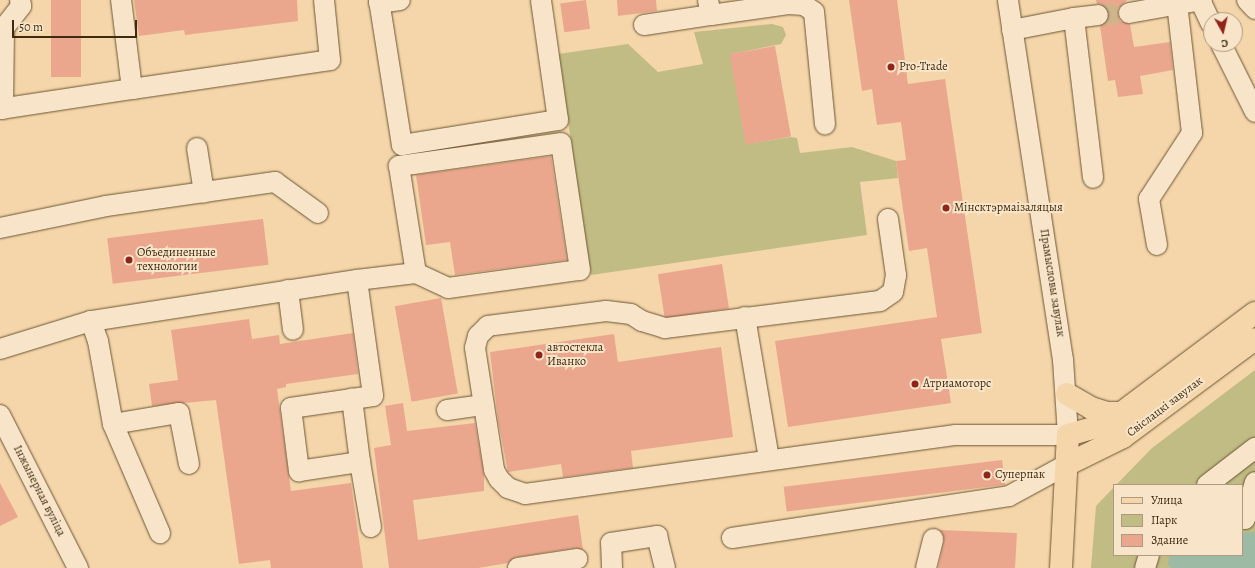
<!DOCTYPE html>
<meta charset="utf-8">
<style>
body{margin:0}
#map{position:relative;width:1255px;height:568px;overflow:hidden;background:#f4d6aa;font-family:Alegreya,serif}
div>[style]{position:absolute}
.green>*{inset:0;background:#c1bc84}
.water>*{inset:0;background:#9dbaa4}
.building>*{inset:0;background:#eaa78d;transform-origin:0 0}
.minor-tunnel>*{height:20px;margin-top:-10px;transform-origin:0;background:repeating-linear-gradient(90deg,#d0b48b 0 20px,transparent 0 30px)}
.roads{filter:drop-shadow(0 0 1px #6c5635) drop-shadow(0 0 1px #6c5635)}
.minor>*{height:20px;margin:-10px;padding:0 10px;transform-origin:10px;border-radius:10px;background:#f8e4c8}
.major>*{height:22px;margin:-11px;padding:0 11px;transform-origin:11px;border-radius:11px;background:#f4d6aa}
.dots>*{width:11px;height:11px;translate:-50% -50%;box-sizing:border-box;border:2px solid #f8e4c8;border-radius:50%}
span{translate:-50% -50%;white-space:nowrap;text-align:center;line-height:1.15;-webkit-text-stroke:4px #f8e4c8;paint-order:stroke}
.poi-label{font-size:12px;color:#3f2b0e}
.left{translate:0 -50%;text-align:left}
.street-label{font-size:12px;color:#3f2b0e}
.legend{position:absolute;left:1113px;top:484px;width:130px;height:72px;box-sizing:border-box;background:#f8e4c8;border:1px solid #ae9a7e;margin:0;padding:5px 7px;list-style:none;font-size:12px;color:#3f2b0e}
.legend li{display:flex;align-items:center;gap:8px;height:20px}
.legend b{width:20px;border:1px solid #ae9a7e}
.north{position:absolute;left:1203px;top:12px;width:40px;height:40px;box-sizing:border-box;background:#f8e4c8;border:1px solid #ae9a7e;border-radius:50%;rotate:172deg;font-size:11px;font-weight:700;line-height:16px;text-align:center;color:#3f2b0e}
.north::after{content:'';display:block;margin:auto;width:14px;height:18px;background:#8f2418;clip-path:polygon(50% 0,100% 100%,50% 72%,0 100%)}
.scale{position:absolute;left:12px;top:20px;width:125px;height:18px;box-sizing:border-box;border:2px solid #3f2b0e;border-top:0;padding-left:5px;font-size:12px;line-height:14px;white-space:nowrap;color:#3f2b0e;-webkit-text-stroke:3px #f8e4c8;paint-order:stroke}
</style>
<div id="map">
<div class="green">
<div style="clip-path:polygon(772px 24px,783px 27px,786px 35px,781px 44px,731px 54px,746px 144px,791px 137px,797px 138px,800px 153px,852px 147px,896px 161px,898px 178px,860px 182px,867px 235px,591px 275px,558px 54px,628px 44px,658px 72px,703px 64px,694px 32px)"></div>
<div style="clip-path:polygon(1255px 370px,1255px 568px,1091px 568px,1096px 506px,1114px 487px,1114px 555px,1242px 555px,1242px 485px,1116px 485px,1152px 448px)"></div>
</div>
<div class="water">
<div style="clip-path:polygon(1255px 532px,1255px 568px,1171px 568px,1168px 565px,1169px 555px,1242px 555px,1242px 533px)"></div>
</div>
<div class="building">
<div style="left:51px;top:0;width:30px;height:77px"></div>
<div style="clip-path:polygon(134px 0,297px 0,298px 21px,185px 35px,184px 30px,139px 36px)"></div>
<div style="left:586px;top:0;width:29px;height:26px;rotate:82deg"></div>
<div style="clip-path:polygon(617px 0,656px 0,657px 11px,618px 16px)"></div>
<div style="clip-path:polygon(849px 0,897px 0,908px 84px,945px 79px,982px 333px,941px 339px,951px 403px,788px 427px,775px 341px,937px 317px,927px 248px,909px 251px,896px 161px,906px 160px,901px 122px,877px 125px,872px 89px,862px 91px)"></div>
<div style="clip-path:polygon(1096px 0,1127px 0,1118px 9px,1118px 15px,1120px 21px,1130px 24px,1134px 47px,1170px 42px,1173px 70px,1140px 76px,1143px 94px,1118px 97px,1115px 80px,1108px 81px,1100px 26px,1108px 20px,1109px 13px,1103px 5px,1097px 4px)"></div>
<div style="left:775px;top:46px;width:92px;height:46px;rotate:80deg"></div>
<div style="clip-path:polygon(551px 156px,567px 260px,455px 275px,450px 242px,426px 245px,416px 175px)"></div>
<div style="left:263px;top:219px;width:46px;height:157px;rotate:83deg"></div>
<div style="left:722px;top:264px;width:45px;height:65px;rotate:81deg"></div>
<div style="left:441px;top:298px;width:97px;height:47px;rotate:80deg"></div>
<div style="clip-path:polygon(249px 319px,252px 339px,279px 335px,280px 344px,353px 333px,358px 374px,286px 384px,286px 387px,277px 389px,291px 491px,351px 483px,363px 568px,271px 568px,270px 560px,239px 564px,216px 400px,152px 406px,149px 384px,178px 380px,171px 330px)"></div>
<div style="clip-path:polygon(614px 334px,618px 362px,721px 347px,733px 437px,631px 451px,633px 468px,563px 477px,561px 464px,508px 472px,498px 420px,490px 352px)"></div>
<div style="clip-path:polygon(403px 403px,407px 431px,475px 423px,484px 475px,484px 491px,413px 500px,418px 540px,578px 515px,583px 550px,575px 548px,516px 557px,508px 563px,478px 568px,389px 568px,374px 448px,391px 445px,385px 406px)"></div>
<div style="left:1002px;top:460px;width:25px;height:220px;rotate:83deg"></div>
<div style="clip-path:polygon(0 483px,18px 517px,0 526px)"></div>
<div style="clip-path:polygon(939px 530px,1017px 533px,1015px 568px,938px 568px,944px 541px)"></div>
</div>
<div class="minor-tunnel">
<div style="left:1098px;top:15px;width:31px;rotate:-4deg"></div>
</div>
<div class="roads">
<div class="minor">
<div style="left:379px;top:0;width:147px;rotate:81deg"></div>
<div style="left:402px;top:145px;width:158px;rotate:-9.1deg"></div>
<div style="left:558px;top:120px;width:121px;rotate:-98.1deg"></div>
<div style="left:708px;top:0;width:15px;rotate:79deg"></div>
<div style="left:711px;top:15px;width:78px;rotate:-8.1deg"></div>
<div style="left:788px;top:4px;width:16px;rotate:4deg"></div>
<div style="left:804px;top:5px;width:12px;rotate:35deg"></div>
<div style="left:814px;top:12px;width:113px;rotate:84.4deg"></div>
<div style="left:1200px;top:0;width:26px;rotate:65deg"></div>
<div style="left:1247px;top:0;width:12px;rotate:48deg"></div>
<div style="left:379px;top:3px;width:21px;rotate:-8deg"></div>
<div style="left:1129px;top:13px;width:74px;rotate:-10.1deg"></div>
<div style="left:1074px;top:18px;width:24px;rotate:-7deg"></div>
<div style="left:644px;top:25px;width:68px;rotate:-8.5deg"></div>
<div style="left:1012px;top:30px;width:63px;rotate:-11deg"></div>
<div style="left:1074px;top:18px;width:161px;rotate:83.2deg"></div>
<div style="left:1221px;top:44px;width:76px;rotate:63.4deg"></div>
<div style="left:132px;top:89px;width:200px;rotate:-8.3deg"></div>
<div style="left:330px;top:60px;width:60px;rotate:-95.7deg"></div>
<div style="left:0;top:109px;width:134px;rotate:-8.6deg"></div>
<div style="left:132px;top:89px;width:90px;rotate:-97deg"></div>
<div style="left:3px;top:109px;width:81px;rotate:-89.3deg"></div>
<div style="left:4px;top:28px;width:28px;rotate:-52deg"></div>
<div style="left:21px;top:6px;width:6px;rotate:-99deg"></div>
<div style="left:197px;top:148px;width:45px;rotate:81deg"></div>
<div style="left:888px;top:219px;width:57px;rotate:81.9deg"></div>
<div style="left:896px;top:275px;width:17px;rotate:100deg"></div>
<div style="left:893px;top:292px;width:16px;rotate:145deg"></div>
<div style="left:880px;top:301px;width:217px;rotate:172.8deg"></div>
<div style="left:665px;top:328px;width:24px;rotate:-163deg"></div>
<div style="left:642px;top:321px;width:13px;rotate:-148deg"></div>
<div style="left:631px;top:314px;width:25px;rotate:-173deg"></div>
<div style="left:606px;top:311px;width:119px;rotate:172.8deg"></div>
<div style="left:488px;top:326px;width:14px;rotate:135deg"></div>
<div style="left:478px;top:336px;width:12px;rotate:104deg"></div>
<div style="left:475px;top:348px;width:123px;rotate:81.1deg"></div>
<div style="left:494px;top:470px;width:10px;rotate:61deg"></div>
<div style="left:499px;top:479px;width:13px;rotate:45deg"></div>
<div style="left:508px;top:488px;width:18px;rotate:19deg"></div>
<div style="left:525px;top:494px;width:435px;rotate:-7.8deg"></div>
<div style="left:956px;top:435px;width:112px"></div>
<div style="left:1068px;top:435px;width:75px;rotate:-93.8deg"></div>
<div style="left:1063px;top:360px;width:364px;rotate:-98.7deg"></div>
<div style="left:0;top:228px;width:108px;rotate:-11.7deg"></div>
<div style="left:106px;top:206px;width:171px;rotate:-8.1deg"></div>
<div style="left:275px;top:182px;width:53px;rotate:35.8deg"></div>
<div style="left:1157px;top:245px;width:47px;rotate:-99.9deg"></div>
<div style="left:1149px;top:199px;width:79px;rotate:-56.9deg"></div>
<div style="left:1192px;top:133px;width:130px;rotate:-96.6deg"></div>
<div style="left:357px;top:280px;width:59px;rotate:-6.8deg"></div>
<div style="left:416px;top:273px;width:35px;rotate:25deg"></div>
<div style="left:448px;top:288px;width:133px;rotate:-7.8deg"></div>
<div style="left:580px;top:270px;width:128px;rotate:-98.5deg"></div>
<div style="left:561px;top:143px;width:164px;rotate:171.9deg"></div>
<div style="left:399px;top:166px;width:108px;rotate:81deg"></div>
<div style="left:288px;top:290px;width:40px;rotate:82.9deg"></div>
<div style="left:745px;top:317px;width:144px;rotate:80.4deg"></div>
<div style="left:91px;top:321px;width:21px;rotate:71deg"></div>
<div style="left:98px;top:341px;width:84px;rotate:79.8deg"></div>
<div style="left:113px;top:424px;width:119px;rotate:66.7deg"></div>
<div style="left:0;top:349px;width:95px;rotate:-17.1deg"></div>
<div style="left:91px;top:321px;width:269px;rotate:-8.8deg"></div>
<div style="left:357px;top:280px;width:117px;rotate:82.1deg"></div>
<div style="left:373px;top:396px;width:83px;rotate:171.7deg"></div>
<div style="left:291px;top:408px;width:64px;rotate:82.8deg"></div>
<div style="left:299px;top:471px;width:62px;rotate:-8.4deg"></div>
<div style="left:360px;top:462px;width:64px;rotate:-97.2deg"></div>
<div style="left:447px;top:410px;width:37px;rotate:-8deg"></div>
<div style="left:0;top:415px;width:172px;rotate:63deg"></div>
<div style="left:113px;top:424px;width:67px;rotate:-9.5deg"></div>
<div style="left:179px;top:413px;width:52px;rotate:78.9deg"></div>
<div style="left:360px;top:462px;width:66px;rotate:80.4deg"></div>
<div style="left:1207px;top:485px;width:61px;rotate:-37.6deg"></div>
<div style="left:1245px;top:519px;width:38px;rotate:-75deg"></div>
<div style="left:732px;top:538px;width:280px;rotate:-8.6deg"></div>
<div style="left:1009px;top:496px;width:67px;rotate:-28.5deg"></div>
<div style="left:518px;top:568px;width:60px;rotate:-8.7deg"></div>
<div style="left:612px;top:568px;width:25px;rotate:-92deg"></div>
<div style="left:611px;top:543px;width:47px;rotate:-8.7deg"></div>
<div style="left:657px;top:536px;width:33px;rotate:76deg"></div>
<div style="left:926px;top:568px;width:30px;rotate:-76deg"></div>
<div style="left:1145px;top:568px;width:14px;rotate:-73deg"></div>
</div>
<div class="major">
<div style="left:1067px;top:394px;width:28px;rotate:30deg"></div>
<div style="left:1091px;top:408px;width:17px;rotate:17deg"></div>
<div style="left:1107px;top:413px;width:16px"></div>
<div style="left:1068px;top:464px;width:61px;rotate:-26.1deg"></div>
<div style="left:1123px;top:437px;width:164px;rotate:-36.6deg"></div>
<div style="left:1061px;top:568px;width:133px;rotate:-87deg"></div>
<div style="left:1068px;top:435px;width:41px;rotate:-15.8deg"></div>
<div style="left:1107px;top:424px;width:185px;rotate:-36.9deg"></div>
</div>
</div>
<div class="dots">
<div style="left:891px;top:67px;background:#8f2418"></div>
<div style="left:946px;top:208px;background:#8f2418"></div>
<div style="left:129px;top:260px;background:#8f2418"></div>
<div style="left:539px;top:355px;background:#8f2418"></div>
<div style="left:915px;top:384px;background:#8f2418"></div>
<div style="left:987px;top:475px;background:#8f2418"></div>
</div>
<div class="poi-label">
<span class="left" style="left:899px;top:67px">Pro-Trade</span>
<span class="left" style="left:954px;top:208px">Мінсктэрмаізаляцыя</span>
<span class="left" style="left:137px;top:260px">Объединенные<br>технологии</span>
<span class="left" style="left:547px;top:355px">автостекла<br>Иванко</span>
<span class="left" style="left:923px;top:384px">Атриамоторс</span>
<span class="left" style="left:995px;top:475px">Суперпак</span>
</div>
<div class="street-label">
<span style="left:1052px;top:283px;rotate:81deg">Прамысловы завулак</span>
<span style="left:1165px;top:407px;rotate:-37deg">Свіслацкі завулак</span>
<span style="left:39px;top:491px;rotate:63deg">Інжынерная вуліца</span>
</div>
<ul class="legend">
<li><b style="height:5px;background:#f4d6aa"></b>Улица</li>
<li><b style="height:11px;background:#c1bc84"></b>Парк</li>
<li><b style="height:11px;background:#eaa78d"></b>Здание</li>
</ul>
<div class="north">С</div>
<div class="scale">50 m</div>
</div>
